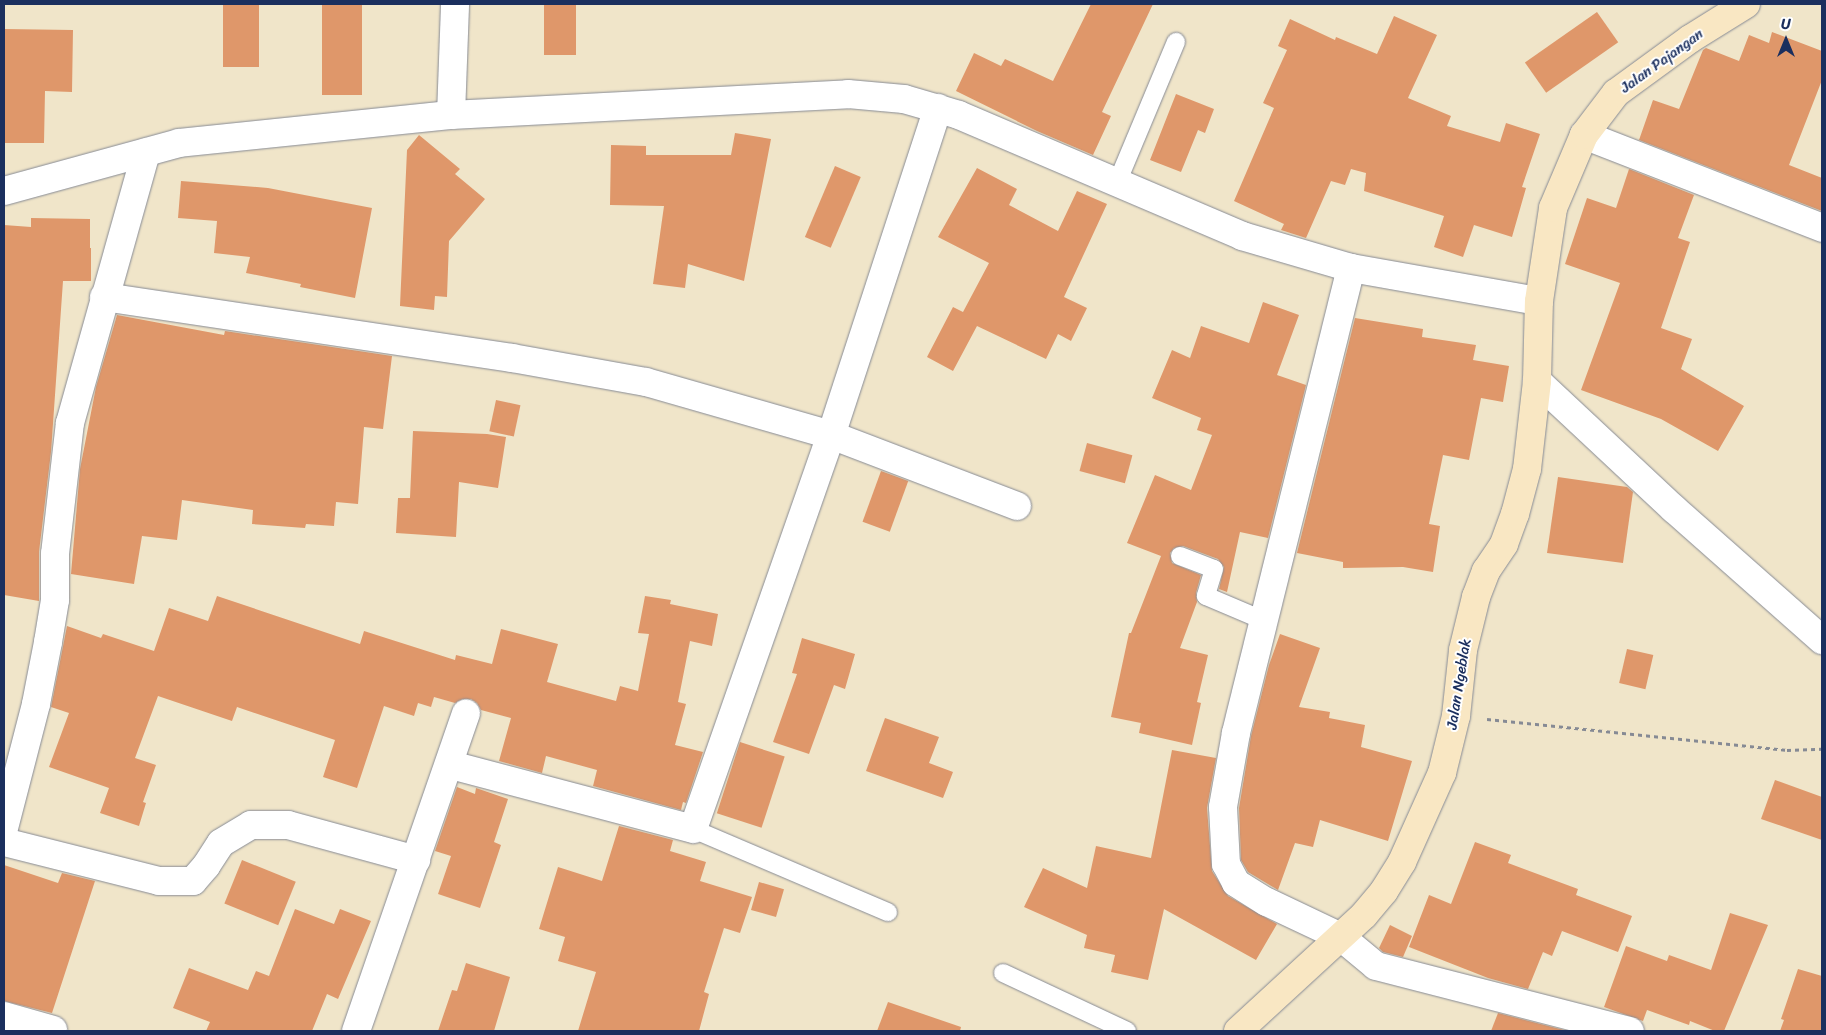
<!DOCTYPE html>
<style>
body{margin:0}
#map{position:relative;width:1826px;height:1035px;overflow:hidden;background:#f0e5c9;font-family:Sriracha,sans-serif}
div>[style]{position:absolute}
.building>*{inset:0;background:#df976a;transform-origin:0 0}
.path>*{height:3px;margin-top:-1.5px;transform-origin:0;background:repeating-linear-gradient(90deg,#868a94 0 4px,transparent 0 8px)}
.roads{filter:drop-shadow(0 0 1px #868a94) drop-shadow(0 0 1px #868a94)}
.service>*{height:18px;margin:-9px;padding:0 9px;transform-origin:9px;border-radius:9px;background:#fff}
.minor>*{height:28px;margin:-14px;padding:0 14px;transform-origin:14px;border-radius:14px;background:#fff}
.secondary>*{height:28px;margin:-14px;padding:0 14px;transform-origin:14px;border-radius:14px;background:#f9e7c3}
span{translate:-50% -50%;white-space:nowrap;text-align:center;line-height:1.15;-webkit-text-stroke:4px #fff;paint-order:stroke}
.street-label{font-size:15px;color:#1b2f5e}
.frame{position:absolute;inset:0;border:5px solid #1b2f5e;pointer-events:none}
.north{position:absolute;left:1761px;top:15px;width:50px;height:50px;-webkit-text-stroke:4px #fff;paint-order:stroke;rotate:0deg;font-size:14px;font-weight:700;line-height:20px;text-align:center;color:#1b2f5e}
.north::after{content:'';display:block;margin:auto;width:18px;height:22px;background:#1b2f5e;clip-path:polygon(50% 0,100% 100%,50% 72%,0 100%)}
</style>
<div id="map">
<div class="building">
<div style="left:223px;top:4px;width:36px;height:63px"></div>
<div style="left:322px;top:4px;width:40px;height:91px"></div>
<div style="left:544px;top:4px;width:32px;height:51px"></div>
<div style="clip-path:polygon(1091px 4px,1153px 4px,1102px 112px,1111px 116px,1093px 155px,1037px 131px,956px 91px,974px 53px,1001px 66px,1005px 59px,1053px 81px)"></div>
<div style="left:1597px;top:12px;width:37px;height:88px;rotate:55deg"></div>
<div style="clip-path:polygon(1394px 16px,1437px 35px,1408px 98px,1451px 116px,1447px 126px,1500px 142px,1506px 123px,1540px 134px,1522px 187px,1526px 188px,1512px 237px,1474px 225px,1463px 257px,1434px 247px,1444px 216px,1364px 191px,1366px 173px,1351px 169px,1345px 185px,1331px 181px,1306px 238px,1281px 230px,1284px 224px,1234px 201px,1274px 108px,1263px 103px,1287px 50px,1278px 46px,1290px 19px,1335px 40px,1336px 37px,1377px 54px)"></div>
<div style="clip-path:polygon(4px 29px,73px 30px,72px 92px,45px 91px,44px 143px,4px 143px)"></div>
<div style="clip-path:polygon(1772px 32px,1822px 51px,1822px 80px,1789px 165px,1822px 178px,1822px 211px,1639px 140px,1653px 100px,1679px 109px,1703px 50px,1706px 48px,1739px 61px,1749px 35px,1769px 43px)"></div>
<div style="clip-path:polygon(1176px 94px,1214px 109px,1205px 133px,1198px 130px,1181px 172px,1150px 160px)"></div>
<div style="clip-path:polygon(735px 133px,771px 139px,744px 281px,688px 264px,685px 288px,653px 284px,664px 206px,610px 205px,611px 145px,646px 146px,646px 155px,731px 155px)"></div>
<div style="clip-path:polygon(419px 135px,460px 169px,455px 174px,485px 199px,449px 241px,447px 297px,435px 296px,434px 310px,400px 306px,407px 150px)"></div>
<div style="left:835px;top:166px;width:28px;height:77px;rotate:23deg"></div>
<div style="clip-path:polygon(977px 168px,1017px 189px,1009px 205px,1058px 231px,1077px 191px,1107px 204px,1064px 297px,1087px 308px,1071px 341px,1058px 334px,1046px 359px,977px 326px,953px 371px,927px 357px,953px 307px,963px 312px,989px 263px,938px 237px)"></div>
<div style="clip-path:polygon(1629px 169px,1694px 195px,1678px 238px,1690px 242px,1661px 328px,1692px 339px,1681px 369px,1744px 406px,1718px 451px,1661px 419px,1581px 390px,1620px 283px,1565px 264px,1587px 198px,1616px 208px)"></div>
<div style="clip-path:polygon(181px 181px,268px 188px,372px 208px,355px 298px,300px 287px,301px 284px,246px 273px,250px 257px,214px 253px,217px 221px,178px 218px)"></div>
<div style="clip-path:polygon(31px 218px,90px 219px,90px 248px,91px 248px,91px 281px,63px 281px,51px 452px,39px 552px,39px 601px,4px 595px,4px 225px,31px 227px)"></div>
<div style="clip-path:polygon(1263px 302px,1299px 315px,1277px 375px,1306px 385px,1268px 538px,1240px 532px,1227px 592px,1219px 589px,1224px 567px,1218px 559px,1183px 546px,1174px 548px,1170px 553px,1172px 563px,1201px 575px,1196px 593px,1197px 602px,1180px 648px,1208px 655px,1197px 702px,1201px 703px,1192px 745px,1139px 733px,1141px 723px,1111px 717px,1129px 633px,1131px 633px,1161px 556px,1127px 543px,1155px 475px,1191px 490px,1212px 435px,1197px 430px,1201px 418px,1152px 398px,1172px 350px,1190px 358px,1201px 326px,1249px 343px)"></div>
<div style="clip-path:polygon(117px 315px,224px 335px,225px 331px,392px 356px,383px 429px,364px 427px,358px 504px,336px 502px,334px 526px,306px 524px,305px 528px,252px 524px,253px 510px,182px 500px,177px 540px,142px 536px,134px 584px,71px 574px,80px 469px,96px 387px)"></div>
<div style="clip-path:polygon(1355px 318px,1423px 329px,1422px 337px,1476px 345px,1473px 360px,1509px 366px,1503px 402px,1481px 398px,1469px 460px,1443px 455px,1429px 524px,1440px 526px,1433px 572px,1403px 567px,1343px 568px,1343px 562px,1297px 553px)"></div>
<div style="left:496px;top:400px;width:25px;height:32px;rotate:12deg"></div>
<div style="clip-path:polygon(413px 431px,487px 434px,506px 437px,498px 488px,459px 482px,456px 537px,396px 533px,398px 498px,410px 498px)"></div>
<div style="left:1087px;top:443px;width:47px;height:29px;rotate:15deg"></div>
<div style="left:881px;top:471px;width:29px;height:54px;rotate:20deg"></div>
<div style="clip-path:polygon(1558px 477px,1627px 487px,1633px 492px,1623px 563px,1547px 553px)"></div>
<div style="clip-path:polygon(217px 596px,360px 644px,364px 631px,455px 660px,456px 655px,492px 664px,501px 629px,558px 644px,547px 682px,616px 701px,620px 686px,638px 691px,649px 634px,638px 633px,645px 596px,671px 600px,670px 604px,718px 614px,712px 646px,690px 641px,678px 702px,686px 704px,675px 745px,703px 752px,686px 803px,683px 802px,681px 810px,593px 786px,597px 770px,546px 756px,542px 773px,499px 761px,511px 718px,481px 710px,477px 703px,471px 699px,463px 699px,455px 703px,434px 697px,431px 707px,418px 703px,414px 716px,384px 706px,357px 788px,323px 777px,335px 740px,237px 707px,232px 721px,158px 696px,135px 758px,156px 765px,143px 802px,146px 803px,139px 826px,100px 813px,109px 788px,49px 767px,69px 713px,51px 707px,67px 626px,101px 638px,103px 634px,154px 651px,169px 608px,208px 621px)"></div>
<div style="clip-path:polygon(1280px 634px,1320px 648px,1299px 707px,1330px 712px,1329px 718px,1365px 725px,1361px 747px,1412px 761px,1388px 841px,1320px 820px,1313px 847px,1295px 843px,1278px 890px,1248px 872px,1241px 860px,1239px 808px,1251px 736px,1269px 665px)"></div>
<div style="clip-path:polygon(802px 638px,855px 654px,845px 689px,834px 685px,809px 754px,773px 742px,797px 674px,792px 673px)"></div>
<div style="left:1627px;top:649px;width:27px;height:35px;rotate:13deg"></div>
<div style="clip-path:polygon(885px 718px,939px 737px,929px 763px,953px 772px,943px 798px,866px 771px)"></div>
<div style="left:740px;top:742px;width:47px;height:75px;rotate:18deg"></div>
<div style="clip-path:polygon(1172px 750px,1216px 758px,1207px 808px,1212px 871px,1228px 896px,1277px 924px,1256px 960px,1164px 909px,1148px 980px,1111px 972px,1115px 955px,1084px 948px,1087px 935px,1024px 907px,1043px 868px,1087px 888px,1096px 846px,1151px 858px)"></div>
<div style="clip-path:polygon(1775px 780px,1822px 797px,1822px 840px,1761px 819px)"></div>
<div style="clip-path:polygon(457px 787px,475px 794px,476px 788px,508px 799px,494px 842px,501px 845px,480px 908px,438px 894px,451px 856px,435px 851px)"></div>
<div style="clip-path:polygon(619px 826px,673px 840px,670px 851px,706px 862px,700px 881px,752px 897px,740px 933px,724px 928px,704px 992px,709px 994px,699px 1031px,578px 1031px,596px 972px,558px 961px,565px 937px,539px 929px,558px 867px,602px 881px)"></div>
<div style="clip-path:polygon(1475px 842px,1511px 855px,1508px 863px,1578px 889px,1576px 895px,1632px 916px,1618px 952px,1562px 931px,1552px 956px,1543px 952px,1528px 989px,1488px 978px,1409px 947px,1429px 895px,1451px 904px)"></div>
<div style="left:242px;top:860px;width:58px;height:47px;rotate:22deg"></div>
<div style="clip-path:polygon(4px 865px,58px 883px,62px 873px,95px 881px,52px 1013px,4px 1001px)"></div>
<div style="left:759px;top:882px;width:26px;height:29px;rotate:16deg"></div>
<div style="clip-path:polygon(295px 909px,334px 924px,340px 909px,371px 921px,338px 999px,327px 994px,312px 1031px,206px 1031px,210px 1022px,173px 1008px,189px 968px,248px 990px,256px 971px,269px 976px)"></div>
<div style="clip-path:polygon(1730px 913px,1768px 925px,1724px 1031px,1715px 1031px,1690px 1021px,1689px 1025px,1647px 1010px,1643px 1021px,1604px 1007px,1626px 946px,1667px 961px,1669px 955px,1711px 970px)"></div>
<div style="clip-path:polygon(1390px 925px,1412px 936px,1403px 957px,1383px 952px,1379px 948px)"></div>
<div style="clip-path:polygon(466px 963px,510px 977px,494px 1031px,438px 1031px,452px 990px,457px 991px)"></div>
<div style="clip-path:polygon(1798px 969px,1822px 976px,1822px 1031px,1780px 1031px,1784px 1020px,1781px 1019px)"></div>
<div style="clip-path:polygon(888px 1002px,961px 1027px,960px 1031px,877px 1031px)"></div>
<div style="clip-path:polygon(1498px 1013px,1568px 1031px,1491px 1031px)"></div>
</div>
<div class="path">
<div style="left:1487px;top:719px;width:302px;rotate:5.9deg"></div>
<div style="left:1787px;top:750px;width:35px;rotate:-2deg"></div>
</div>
<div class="roads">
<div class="service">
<div style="left:1117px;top:183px;width:153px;rotate:-67.3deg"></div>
<div style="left:1180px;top:556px;width:36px;rotate:21deg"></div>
<div style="left:1214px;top:569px;width:28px;rotate:107deg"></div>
<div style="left:1206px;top:596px;width:64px;rotate:23deg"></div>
<div style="left:693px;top:829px;width:212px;rotate:23.1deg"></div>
<div style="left:1003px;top:973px;width:137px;rotate:25.1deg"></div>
</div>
<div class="minor">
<div style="left:938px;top:108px;width:344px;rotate:108.1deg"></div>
<div style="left:831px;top:435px;width:199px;rotate:20.9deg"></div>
<div style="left:451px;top:115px;width:111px;rotate:-87.9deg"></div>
<div style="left:1584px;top:135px;width:256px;rotate:21.3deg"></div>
<div style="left:4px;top:191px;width:181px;rotate:-15.3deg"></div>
<div style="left:179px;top:143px;width:273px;rotate:-5.9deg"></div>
<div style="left:451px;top:115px;width:398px;rotate:-3deg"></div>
<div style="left:848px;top:94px;width:56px;rotate:5.1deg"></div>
<div style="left:904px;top:99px;width:57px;rotate:16.2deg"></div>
<div style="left:959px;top:115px;width:308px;rotate:23.1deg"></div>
<div style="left:1242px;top:236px;width:114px;rotate:16.4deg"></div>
<div style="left:1351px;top:268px;width:191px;rotate:10deg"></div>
<div style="left:1351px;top:268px;width:479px;rotate:103.9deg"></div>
<div style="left:1236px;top:733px;width:75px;rotate:100deg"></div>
<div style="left:1223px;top:807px;width:57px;rotate:87deg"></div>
<div style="left:1226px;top:864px;width:21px;rotate:62deg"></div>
<div style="left:1236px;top:883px;width:36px;rotate:32deg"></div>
<div style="left:1267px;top:902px;width:82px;rotate:25.3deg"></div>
<div style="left:1341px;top:937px;width:45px;rotate:39.6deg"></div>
<div style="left:1376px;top:966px;width:262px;rotate:14.4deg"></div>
<div style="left:104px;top:297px;width:413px;rotate:8.5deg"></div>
<div style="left:512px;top:358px;width:136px;rotate:10.2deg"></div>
<div style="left:646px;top:382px;width:192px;rotate:16deg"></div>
<div style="left:831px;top:435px;width:417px;rotate:109.3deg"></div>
<div style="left:693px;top:829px;width:251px;rotate:-165.2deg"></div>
<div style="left:1537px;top:381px;width:187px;rotate:43.1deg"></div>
<div style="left:1674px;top:509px;width:198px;rotate:41.5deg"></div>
<div style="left:4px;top:828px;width:128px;rotate:-75.5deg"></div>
<div style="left:36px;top:704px;width:63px;rotate:-79deg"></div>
<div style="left:48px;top:642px;width:43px;rotate:-80.5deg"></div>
<div style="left:55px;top:600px;width:46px;rotate:-90deg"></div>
<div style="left:55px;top:554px;width:132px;rotate:-83.5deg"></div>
<div style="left:70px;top:423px;width:281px;rotate:-74.3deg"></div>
<div style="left:4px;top:842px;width:160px;rotate:14.1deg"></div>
<div style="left:159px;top:881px;width:34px"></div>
<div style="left:193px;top:881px;width:20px;rotate:-49deg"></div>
<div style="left:206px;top:866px;width:27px;rotate:-57deg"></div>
<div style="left:221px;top:843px;width:35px;rotate:-31deg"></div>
<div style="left:251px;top:825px;width:37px"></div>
<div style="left:288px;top:825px;width:133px;rotate:15.3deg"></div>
<div style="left:4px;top:1016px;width:51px;rotate:15.9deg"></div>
<div style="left:356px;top:1031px;width:336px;rotate:-70.9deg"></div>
</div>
<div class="secondary">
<div style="left:1238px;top:1031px;width:171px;rotate:-42.6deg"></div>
<div style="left:1364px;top:915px;width:31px;rotate:-50deg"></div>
<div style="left:1384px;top:891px;width:34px;rotate:-58deg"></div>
<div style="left:1402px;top:862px;width:98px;rotate:-65.8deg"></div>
<div style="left:1442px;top:773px;width:59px;rotate:-76.2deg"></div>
<div style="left:1456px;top:716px;width:66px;rotate:-83.9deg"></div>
<div style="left:1463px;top:650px;width:55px;rotate:-76.2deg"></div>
<div style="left:1476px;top:597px;width:28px;rotate:-69deg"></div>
<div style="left:1486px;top:571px;width:32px;rotate:-56deg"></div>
<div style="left:1504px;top:544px;width:32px;rotate:-70deg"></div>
<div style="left:1515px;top:514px;width:47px;rotate:-75.1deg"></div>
<div style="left:1527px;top:469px;width:89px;rotate:-83.5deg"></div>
<div style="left:1537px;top:381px;width:80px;rotate:-88.6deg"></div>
<div style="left:1539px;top:301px;width:94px;rotate:-81.4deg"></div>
<div style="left:1553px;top:208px;width:79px;rotate:-67deg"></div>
<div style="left:1584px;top:135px;width:53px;rotate:-52.7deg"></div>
<div style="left:1616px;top:93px;width:92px;rotate:-36.1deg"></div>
<div style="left:1690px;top:39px;width:66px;rotate:-32deg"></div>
</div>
</div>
<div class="street-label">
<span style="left:1662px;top:61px;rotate:-36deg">Jalan Pajangan</span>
<span style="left:1459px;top:684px;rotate:-81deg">Jalan Ngeblak</span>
</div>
<div class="frame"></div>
<div class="north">U</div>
</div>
